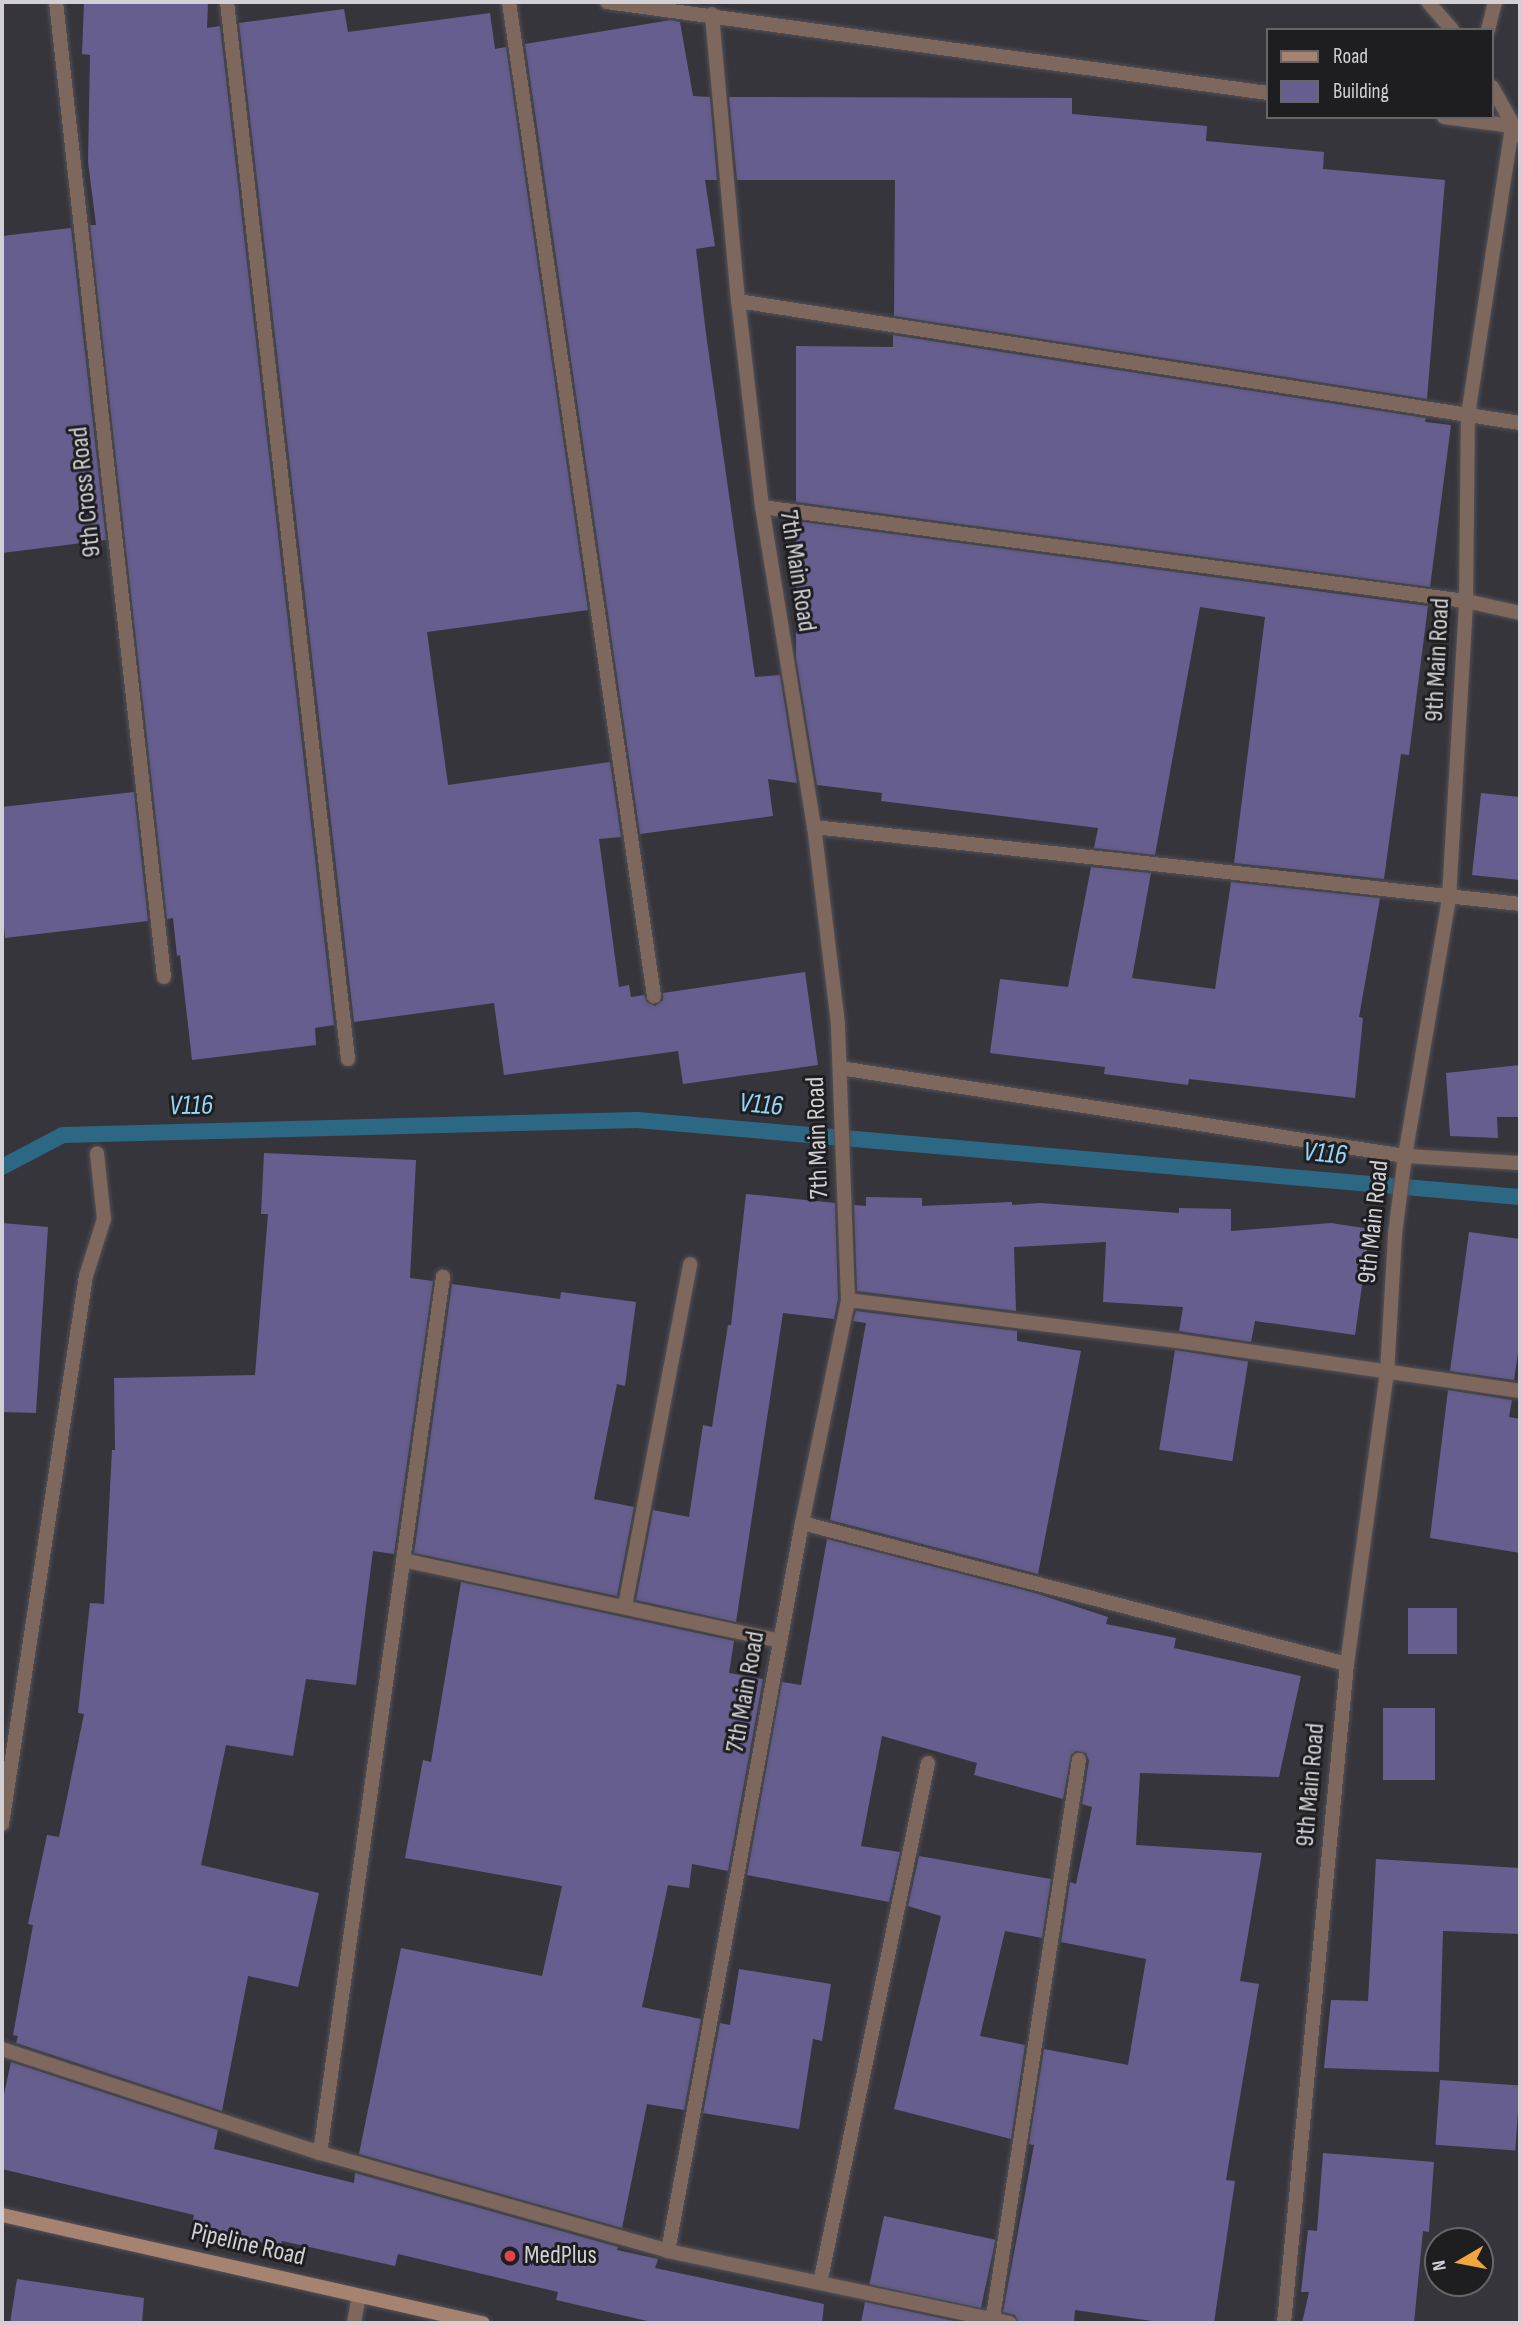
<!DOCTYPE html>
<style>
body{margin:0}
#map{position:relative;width:1522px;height:2325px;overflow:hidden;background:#37353c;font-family:"Sofia Sans Condensed",sans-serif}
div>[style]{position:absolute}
.stream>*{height:16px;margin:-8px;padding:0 8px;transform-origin:8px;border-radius:8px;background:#2c6883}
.building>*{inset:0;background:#665e8e;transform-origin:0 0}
.roads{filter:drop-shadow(0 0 2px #535158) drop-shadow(0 0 2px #535158)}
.service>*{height:14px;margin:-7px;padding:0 7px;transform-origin:7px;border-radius:7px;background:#7e675c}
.minor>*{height:14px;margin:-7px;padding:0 7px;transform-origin:7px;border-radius:7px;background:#7e675c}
.tertiary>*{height:14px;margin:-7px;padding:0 7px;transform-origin:7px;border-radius:7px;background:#7e675c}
.secondary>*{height:14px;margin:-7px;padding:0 7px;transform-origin:7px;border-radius:7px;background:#a68271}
.dots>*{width:19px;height:19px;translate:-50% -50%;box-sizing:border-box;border:4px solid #1e1d20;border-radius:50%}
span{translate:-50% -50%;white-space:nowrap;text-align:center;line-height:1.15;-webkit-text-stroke:6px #1e1d20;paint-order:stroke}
.street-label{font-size:26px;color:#d2d0d5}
.poi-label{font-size:26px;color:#d2d0d5}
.left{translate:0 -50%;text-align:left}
.water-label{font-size:28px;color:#92d7fa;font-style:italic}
.frame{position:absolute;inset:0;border:4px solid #d2d0d5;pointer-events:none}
.legend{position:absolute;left:1266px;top:28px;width:228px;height:91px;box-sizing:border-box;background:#1e1d20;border:2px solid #666568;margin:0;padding:9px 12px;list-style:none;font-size:21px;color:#d2d0d5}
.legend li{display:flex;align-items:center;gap:14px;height:35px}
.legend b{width:35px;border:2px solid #666568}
.north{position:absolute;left:1424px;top:2227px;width:70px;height:70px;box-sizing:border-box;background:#1e1d20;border:2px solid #666568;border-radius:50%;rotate:260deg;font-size:19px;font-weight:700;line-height:28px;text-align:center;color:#d2d0d5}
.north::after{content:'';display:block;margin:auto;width:24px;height:32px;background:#f0a63f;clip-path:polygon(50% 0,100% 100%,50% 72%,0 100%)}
</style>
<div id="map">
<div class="stream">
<div style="left:2px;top:1167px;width:69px;rotate:-27.7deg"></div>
<div style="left:63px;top:1135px;width:574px;rotate:-1.5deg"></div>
<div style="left:637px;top:1120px;width:886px;rotate:4.98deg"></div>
</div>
<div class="building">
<div style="clip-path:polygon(84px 2px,208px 2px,207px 28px,220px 26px,334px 1025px,315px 1028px,316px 1045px,192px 1060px,180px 955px,177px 956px,173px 918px,167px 919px,90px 225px,96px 225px,88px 162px,90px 55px,82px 54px)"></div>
<div style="clip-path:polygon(344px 9px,348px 32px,490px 13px,495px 49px,506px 47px,588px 610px,427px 632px,448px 785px,610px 762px,621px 837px,599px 839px,619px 987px,629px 985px,631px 997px,644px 995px,647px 1002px,655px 1006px,663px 1000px,663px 993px,805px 972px,818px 1065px,683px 1084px,678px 1051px,504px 1075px,494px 1003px,354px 1022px,239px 23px)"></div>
<div style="clip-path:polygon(671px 20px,680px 22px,693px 96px,710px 97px,717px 180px,705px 180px,715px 246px,696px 249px,706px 334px,755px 677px,780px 675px,797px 783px,768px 779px,773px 816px,640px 834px,525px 44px)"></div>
<div style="clip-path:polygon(729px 97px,1072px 98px,1072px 114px,1207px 126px,1206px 141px,1324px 152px,1323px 169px,1445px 180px,1427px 399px,894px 316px,895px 180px,737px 180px)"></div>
<div style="clip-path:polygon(71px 228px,106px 540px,2px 553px,2px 236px)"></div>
<div style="clip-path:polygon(893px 335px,1426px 418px,1425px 422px,1451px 425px,1430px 587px,796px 502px,796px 346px,893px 347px)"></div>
<div style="clip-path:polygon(796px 521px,1428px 606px,1409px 755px,1401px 754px,1384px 879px,1234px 863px,1265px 617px,1200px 607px,1155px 855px,1094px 848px,1098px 828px,881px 801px,882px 793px,817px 785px,796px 658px)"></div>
<div style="clip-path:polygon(134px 792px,148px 921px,5px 938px,2px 905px,2px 807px)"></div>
<div style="clip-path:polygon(1481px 793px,1520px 797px,1520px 880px,1472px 875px)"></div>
<div style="clip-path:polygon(1091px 867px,1151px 873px,1132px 978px,1215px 989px,1231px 882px,1380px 898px,1359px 1017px,1363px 1018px,1355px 1098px,1189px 1079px,1188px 1085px,1104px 1074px,1105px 1067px,990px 1053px,1000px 979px,1068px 987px)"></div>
<div style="clip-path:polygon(1520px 1065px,1520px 1117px,1497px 1117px,1498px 1138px,1450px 1136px,1446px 1073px)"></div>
<div style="clip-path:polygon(264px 1153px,416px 1160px,410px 1278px,433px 1281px,394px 1554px,373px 1551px,356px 1685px,306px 1679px,293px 1756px,226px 1745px,201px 1865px,319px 1893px,298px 1987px,248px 1976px,222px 2111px,16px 2043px,18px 2036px,13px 2035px,33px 1925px,28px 1924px,47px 1835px,59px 1837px,84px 1714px,78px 1713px,90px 1603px,104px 1604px,112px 1450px,115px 1450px,114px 1378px,255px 1375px,268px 1214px,261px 1214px)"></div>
<div style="clip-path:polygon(746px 1194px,835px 1203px,838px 1299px,834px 1319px,783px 1313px,736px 1622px,636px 1600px,653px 1510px,689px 1517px,703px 1425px,712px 1427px,728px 1325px,731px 1325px)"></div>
<div style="clip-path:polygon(866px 1197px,922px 1198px,922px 1206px,1012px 1202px,1012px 1205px,1040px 1203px,1179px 1213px,1179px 1208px,1231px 1209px,1231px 1231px,1331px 1223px,1370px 1229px,1355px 1335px,1255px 1321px,1251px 1342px,1179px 1331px,1183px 1307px,1103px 1302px,1106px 1242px,1014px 1247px,1016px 1311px,857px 1291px,854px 1205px,866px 1206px)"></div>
<div style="clip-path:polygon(2px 1223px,48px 1227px,36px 1413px,2px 1412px)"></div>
<div style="clip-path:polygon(1469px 1232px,1520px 1239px,1520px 1339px,1514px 1380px,1450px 1371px)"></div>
<div style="clip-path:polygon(452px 1284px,560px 1299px,561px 1292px,636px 1302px,625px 1386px,617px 1384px,594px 1499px,634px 1507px,617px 1596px,414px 1553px)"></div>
<div style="clip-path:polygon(856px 1311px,1017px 1331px,1017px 1341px,1081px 1351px,1038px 1574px,830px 1520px,866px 1323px,853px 1321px)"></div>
<div style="left:1175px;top:1350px;width:74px;height:101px;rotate:9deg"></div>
<div style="clip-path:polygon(1448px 1390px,1512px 1400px,1509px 1417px,1520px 1419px,1520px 1553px,1430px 1538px)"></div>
<div style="clip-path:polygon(827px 1539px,1035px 1593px,1108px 1617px,1106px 1624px,1176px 1638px,1174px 1648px,1301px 1676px,1279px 1777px,1140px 1773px,1136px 1845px,1262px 1853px,1240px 1981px,1259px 1984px,1226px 2180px,1235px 2181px,1214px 2323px,1166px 2323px,1075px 2310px,1074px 2323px,1018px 2323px,1015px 2315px,1003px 2312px,1034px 2145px,1029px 2144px,1044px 2049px,1128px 2065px,1146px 1959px,1061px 1942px,1070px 1882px,1076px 1884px,1092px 1807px,1082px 1804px,1089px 1761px,1086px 1753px,1076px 1751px,1071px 1755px,1063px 1799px,974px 1775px,977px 1763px,882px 1736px,861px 1846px,900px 1852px,889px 1902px,747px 1875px,782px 1682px,801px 1685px)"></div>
<div style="clip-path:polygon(461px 1582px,734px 1641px,729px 1673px,763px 1679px,728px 1871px,692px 1864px,689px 1888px,668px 1885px,642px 2007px,701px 2019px,684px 2110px,647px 2104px,622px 2228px,359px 2154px,401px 1948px,542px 1976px,562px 1886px,405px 1858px,423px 1760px,431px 1762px)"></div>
<div style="left:1408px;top:1608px;width:49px;height:46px"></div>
<div style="left:1383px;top:1708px;width:52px;height:72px"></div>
<div style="clip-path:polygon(919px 1856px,1051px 1879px,1042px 1938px,1005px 1931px,980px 2036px,1025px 2045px,1011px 2139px,894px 2109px,941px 1916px,908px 1906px)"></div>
<div style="clip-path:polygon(1376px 1859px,1520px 1868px,1520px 1934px,1443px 1931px,1439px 2072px,1324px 2068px,1331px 2000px,1368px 2001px)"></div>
<div style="clip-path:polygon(739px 1969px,831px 1984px,822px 2041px,813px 2039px,799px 2129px,703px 2113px,720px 2023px,730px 2025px)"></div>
<div style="clip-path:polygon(11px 2062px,218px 2130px,214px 2149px,354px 2183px,355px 2173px,618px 2247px,617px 2250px,658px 2259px,655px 2268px,824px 2304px,822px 2323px,656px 2323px,556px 2300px,558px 2292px,398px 2254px,395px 2266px,282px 2241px,281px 2247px,192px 2226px,194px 2215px,2px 2169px,2px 2103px)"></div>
<div style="left:1440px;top:2080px;width:80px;height:65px;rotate:4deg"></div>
<div style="clip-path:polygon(1323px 2153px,1434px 2162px,1429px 2232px,1423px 2231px,1414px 2323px,1302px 2323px,1309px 2292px,1301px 2292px,1308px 2230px,1317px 2231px)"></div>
<div style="left:884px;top:2216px;width:114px;height:70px;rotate:12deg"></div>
<div style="clip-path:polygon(17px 2279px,144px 2298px,142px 2323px,10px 2323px)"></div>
<div style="clip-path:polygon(865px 2302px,964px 2323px,861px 2323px)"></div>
</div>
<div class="roads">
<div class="service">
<div style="left:509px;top:2px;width:1005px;rotate:81.7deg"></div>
</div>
<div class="minor">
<div style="left:56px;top:2px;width:981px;rotate:83.68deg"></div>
<div style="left:227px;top:2px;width:1064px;rotate:83.47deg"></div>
<div style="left:607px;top:2px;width:667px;rotate:7.84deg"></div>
<div style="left:1488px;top:30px;width:29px;rotate:-76deg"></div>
<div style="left:1444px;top:117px;width:76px;rotate:7.6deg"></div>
<div style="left:738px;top:301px;width:791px;rotate:8.87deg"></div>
<div style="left:762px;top:507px;width:710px;rotate:7.61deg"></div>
<div style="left:1466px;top:601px;width:55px;rotate:12.5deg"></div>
<div style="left:814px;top:827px;width:710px;rotate:6.22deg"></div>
<div style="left:840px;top:1068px;width:572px;rotate:8.85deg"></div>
<div style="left:1405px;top:1156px;width:115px;rotate:3.5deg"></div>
<div style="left:848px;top:1300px;width:333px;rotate:7.1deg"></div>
<div style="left:1178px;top:1341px;width:346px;rotate:8.3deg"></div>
<div style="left:802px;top:1523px;width:563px;rotate:14.51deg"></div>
<div style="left:403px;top:1560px;width:386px;rotate:12.1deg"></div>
<div style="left:625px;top:1606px;width:348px;rotate:-79.2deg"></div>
<div style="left:2px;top:1824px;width:554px;rotate:-81.29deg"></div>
<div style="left:86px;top:1276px;width:60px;rotate:-72.5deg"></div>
<div style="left:104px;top:1219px;width:66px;rotate:-96.1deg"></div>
<div style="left:2px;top:2049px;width:335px;rotate:18.1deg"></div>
<div style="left:320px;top:2153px;width:362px;rotate:15.7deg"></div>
<div style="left:668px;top:2251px;width:349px;rotate:11.9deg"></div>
<div style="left:320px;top:2153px;width:885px;rotate:-82.01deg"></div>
<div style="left:668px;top:2251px;width:740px;rotate:-79.57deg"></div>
<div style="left:802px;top:1523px;width:228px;rotate:-78.3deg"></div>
<div style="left:848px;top:1300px;width:276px;rotate:-92.1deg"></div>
<div style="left:838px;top:1024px;width:198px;rotate:-96.9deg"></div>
<div style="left:814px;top:827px;width:324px;rotate:-99.2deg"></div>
<div style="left:762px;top:507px;width:207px;rotate:-96.6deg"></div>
<div style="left:738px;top:301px;width:288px;rotate:-95.2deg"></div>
<div style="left:820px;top:2283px;width:531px;rotate:-78.27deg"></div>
<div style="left:354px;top:2323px;width:27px;rotate:-80deg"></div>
<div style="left:992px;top:2323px;width:570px;rotate:-81.22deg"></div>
<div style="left:1284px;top:2323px;width:662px;rotate:-84.54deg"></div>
<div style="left:1347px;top:1664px;width:294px;rotate:-82.2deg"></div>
<div style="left:1387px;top:1373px;width:139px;rotate:-86.7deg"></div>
<div style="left:1395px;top:1234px;width:79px;rotate:-82.7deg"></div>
<div style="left:1405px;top:1156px;width:262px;rotate:-80.3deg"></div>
<div style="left:1449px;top:898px;width:297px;rotate:-86.7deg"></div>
<div style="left:1466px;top:601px;width:186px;rotate:-89.4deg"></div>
<div style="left:1468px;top:415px;width:291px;rotate:-81.3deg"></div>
</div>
<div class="tertiary">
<div style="left:1428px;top:2px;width:37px;rotate:49deg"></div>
<div style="left:1492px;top:87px;width:57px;rotate:60.8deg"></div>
</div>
<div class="secondary">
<div style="left:2px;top:2215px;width:493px;rotate:12.7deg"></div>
</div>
</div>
<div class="dots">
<div style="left:510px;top:2256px;background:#e0444e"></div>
</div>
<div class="street-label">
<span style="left:86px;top:492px;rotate:-96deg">9th Cross Road</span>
<span style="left:797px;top:571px;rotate:81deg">7th Main Road</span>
<span style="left:1438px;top:660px;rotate:-87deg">9th Main Road</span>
<span style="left:818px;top:1138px;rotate:-92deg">7th Main Road</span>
<span style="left:1374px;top:1222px;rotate:-84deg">9th Main Road</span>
<span style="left:746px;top:1692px;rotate:-80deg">7th Main Road</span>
<span style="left:1311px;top:1785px;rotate:-85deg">9th Main Road</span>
<span style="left:248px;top:2245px;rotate:13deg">Pipeline Road</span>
</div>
<div class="poi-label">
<span class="left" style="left:524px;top:2256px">MedPlus</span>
</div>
<div class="water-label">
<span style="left:761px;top:1105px;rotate:5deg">V116</span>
<span style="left:191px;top:1106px;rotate:-1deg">V116</span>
<span style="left:1325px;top:1154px;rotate:5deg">V116</span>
</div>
<div class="frame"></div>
<ul class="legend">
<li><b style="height:9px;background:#a68271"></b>Road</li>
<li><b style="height:19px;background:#665e8e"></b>Building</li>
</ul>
<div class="north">N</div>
</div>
